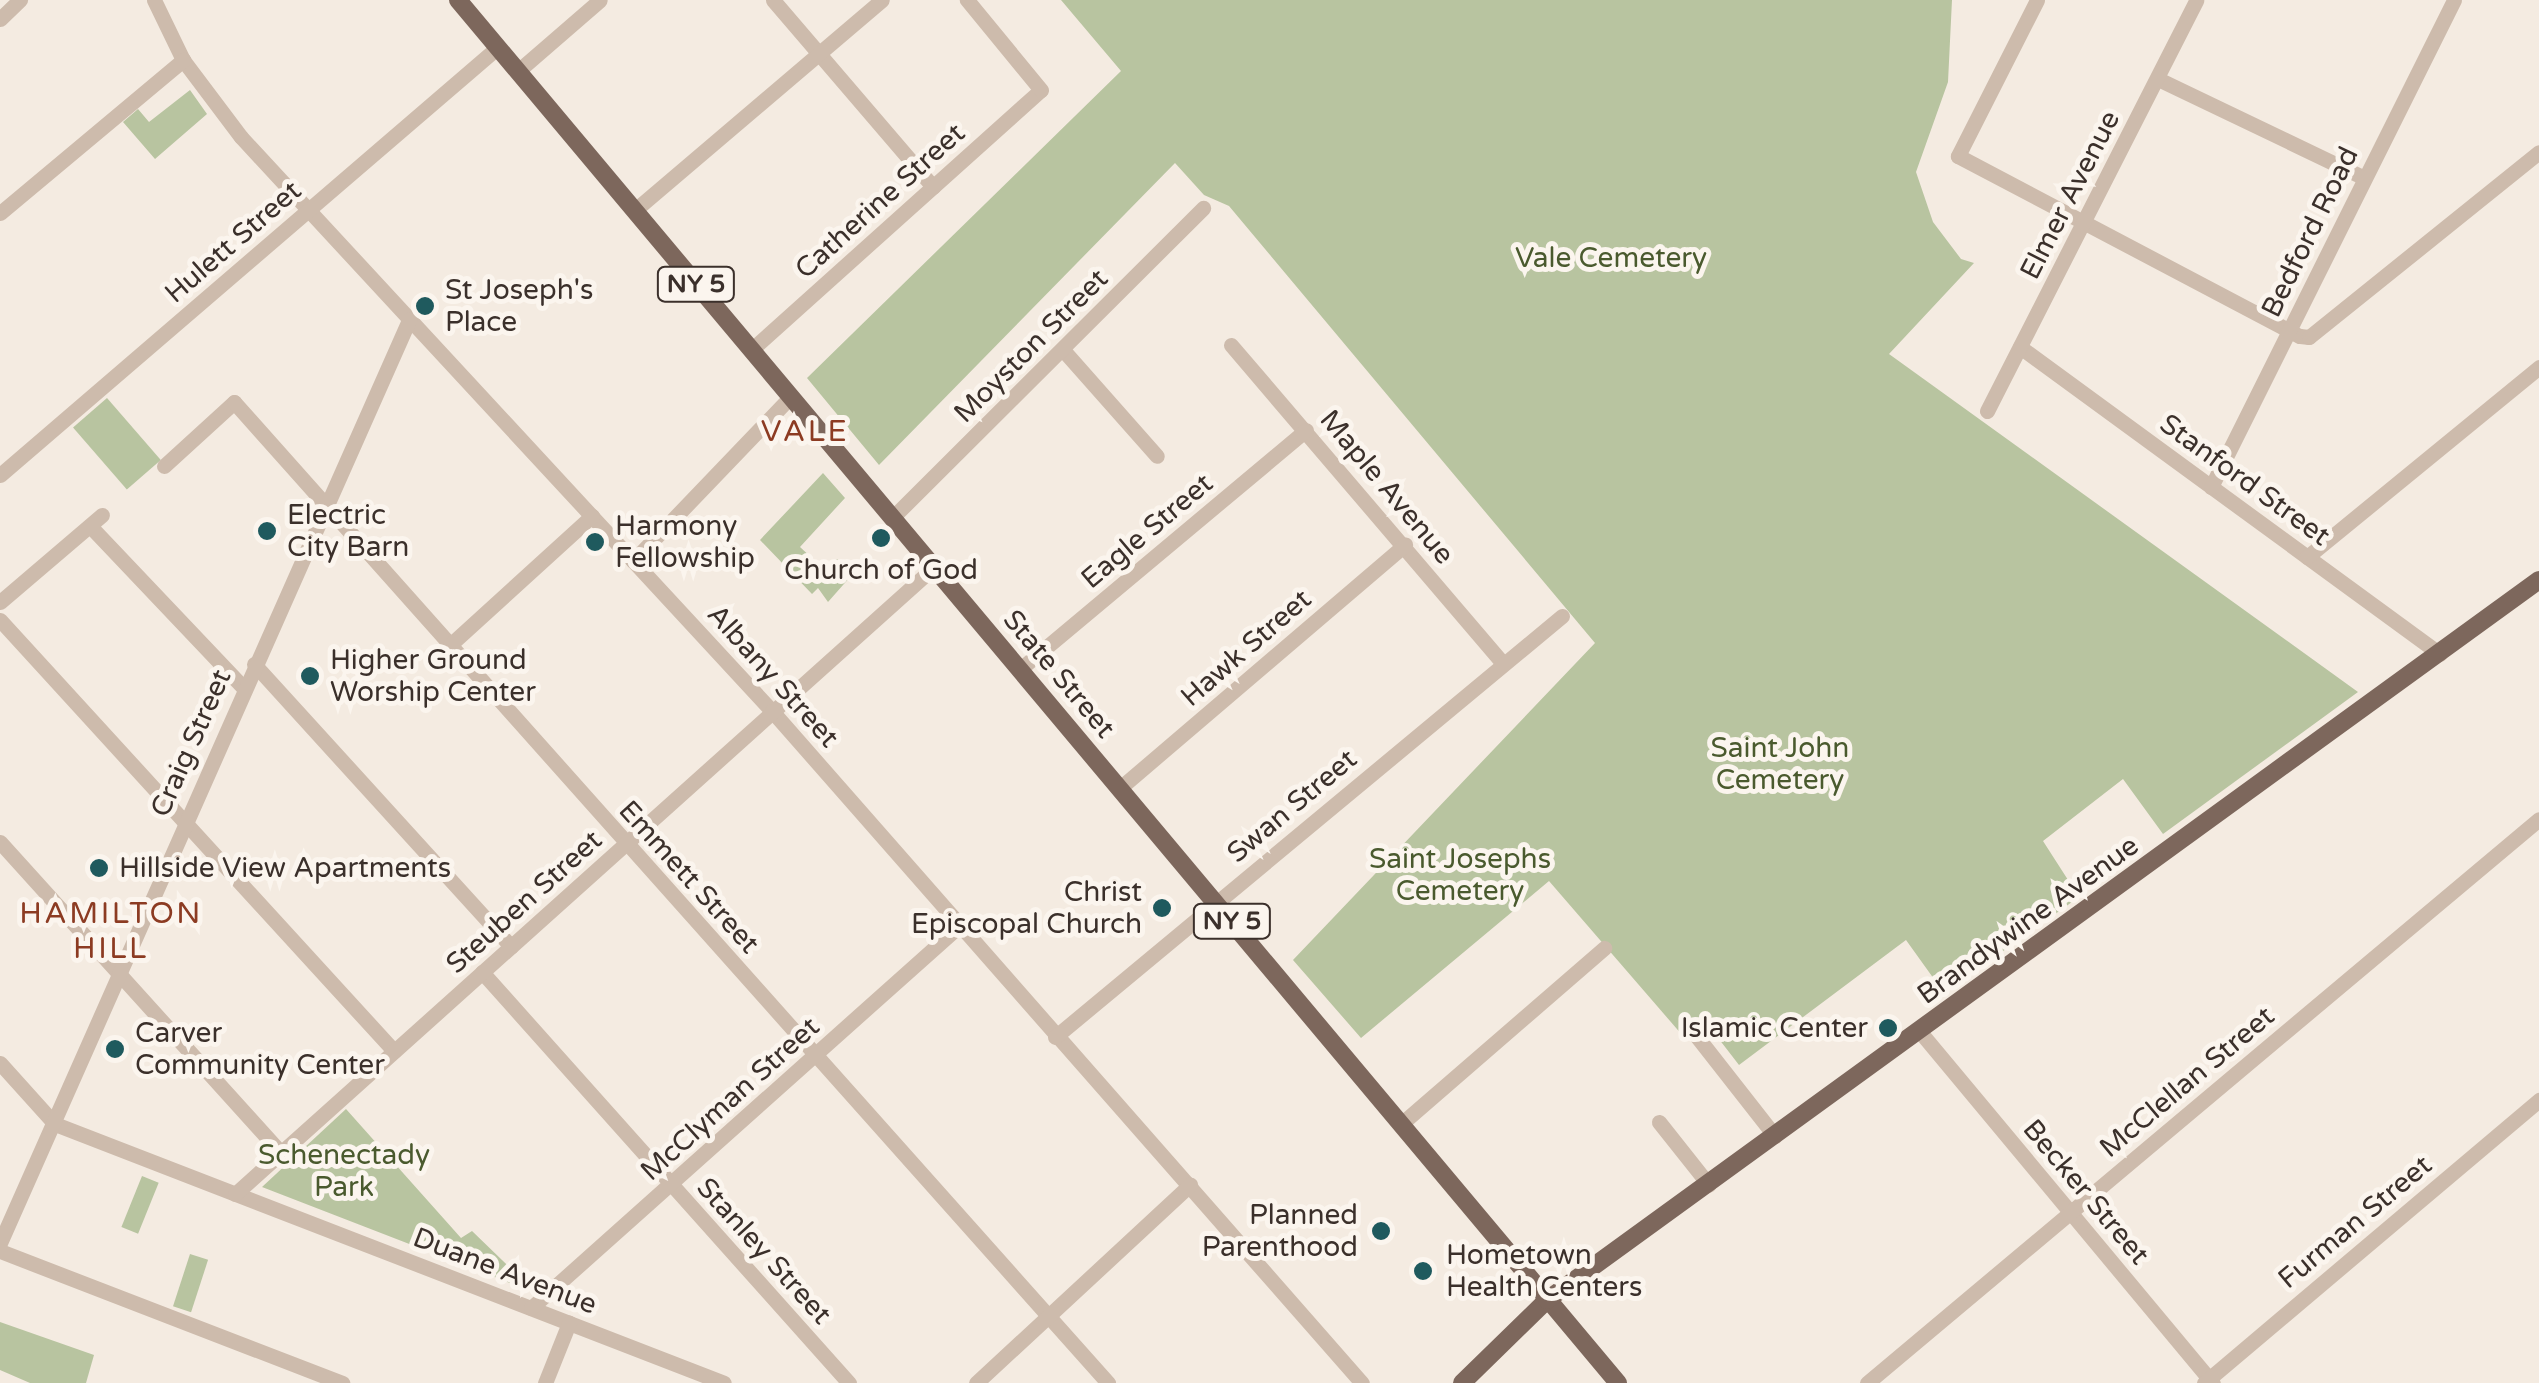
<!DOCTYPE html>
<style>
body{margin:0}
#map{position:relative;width:2539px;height:1383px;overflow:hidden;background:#f4ebe1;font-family:"Varela Round",sans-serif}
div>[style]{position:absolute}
.green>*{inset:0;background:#b8c4a0;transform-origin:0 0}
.minor>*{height:15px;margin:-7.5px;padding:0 7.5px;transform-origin:7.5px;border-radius:7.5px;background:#cdbbac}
.major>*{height:18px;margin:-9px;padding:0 9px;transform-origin:9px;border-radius:9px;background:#7d675c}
.dots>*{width:28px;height:28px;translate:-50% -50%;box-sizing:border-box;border:5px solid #fbf5ee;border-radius:50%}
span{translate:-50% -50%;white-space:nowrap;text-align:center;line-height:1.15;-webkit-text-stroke:10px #fbf5ee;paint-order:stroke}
.shield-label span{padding:2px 8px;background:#fbf5ee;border:2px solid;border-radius:8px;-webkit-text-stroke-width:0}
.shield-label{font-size:25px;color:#3b302b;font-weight:700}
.street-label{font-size:28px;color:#3b302b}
.park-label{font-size:28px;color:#4a5a2e}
.poi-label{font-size:28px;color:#3b302b}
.left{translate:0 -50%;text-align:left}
.right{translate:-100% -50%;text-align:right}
.neighbourhood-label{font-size:30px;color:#8c3b22;letter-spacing:2.5px}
</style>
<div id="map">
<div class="green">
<div style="clip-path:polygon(1061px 0,1952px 0,1948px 82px,1916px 172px,1933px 222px,1961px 259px,1974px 263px,1889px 354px,2358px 692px,2163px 834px,2123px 779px,2043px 841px,2079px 897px,1944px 993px,1906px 940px,1739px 1065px,1705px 1021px,1683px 1036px,1549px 881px,1361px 1038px,1293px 960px,1595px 643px,1229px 206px,1204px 195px,1175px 163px,879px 465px,807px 378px,1121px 71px)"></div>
<div style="clip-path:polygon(190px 90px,207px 114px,155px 159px,123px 122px,138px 109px,149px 122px)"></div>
<div style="left:107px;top:398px;width:82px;height:45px;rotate:49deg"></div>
<div style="clip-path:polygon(823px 473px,845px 498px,800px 547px,826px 571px,837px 559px,851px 576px,828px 602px,818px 588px,812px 594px,760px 540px)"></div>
<div style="clip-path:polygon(346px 1109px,461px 1238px,472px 1231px,536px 1293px,262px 1187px)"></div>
<div style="left:142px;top:1176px;width:18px;height:55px;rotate:22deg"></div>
<div style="left:190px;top:1254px;width:19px;height:55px;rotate:18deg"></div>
<div style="clip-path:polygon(0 1322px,94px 1355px,86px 1383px,30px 1383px,0 1370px)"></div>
</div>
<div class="minor">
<div style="left:154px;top:0;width:67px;rotate:64.2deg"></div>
<div style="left:183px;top:60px;width:96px;rotate:53deg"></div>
<div style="left:241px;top:137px;width:782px;rotate:47.23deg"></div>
<div style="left:772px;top:711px;width:894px;rotate:48.72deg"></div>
<div style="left:773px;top:0;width:246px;rotate:49.4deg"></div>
<div style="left:2037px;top:0;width:175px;rotate:116.9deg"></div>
<div style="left:1958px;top:156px;width:386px;rotate:27.8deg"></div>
<div style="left:2300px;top:336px;width:9px;rotate:6deg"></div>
<div style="left:2309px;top:337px;width:295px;rotate:-38.8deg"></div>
<div style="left:0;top:19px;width:28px;rotate:-44deg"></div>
<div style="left:518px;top:71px;width:108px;rotate:-40.9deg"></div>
<div style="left:2158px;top:79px;width:229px;rotate:25.6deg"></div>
<div style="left:635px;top:210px;width:324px;rotate:-40.4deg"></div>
<div style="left:0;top:213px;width:239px;rotate:-39.9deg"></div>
<div style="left:1231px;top:345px;width:419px;rotate:49.5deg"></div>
<div style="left:2020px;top:347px;width:520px;rotate:36.17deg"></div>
<div style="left:751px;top:350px;width:389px;rotate:-41.9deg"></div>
<div style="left:1041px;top:90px;width:117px;rotate:-129.4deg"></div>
<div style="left:1064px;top:351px;width:140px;rotate:48.5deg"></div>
<div style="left:1987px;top:411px;width:461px;rotate:-63deg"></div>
<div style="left:164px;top:466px;width:95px;rotate:-42.4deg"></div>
<div style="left:234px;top:402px;width:1314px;rotate:48.3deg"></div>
<div style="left:0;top:475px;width:657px;rotate:-40.68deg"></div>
<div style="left:2211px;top:487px;width:544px;rotate:-63.48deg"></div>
<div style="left:893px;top:517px;width:438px;rotate:-44.9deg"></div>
<div style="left:90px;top:526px;width:222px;rotate:46.5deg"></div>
<div style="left:2307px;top:557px;width:300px;rotate:-39.3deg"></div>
<div style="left:633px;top:561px;width:227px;rotate:-46.2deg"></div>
<div style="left:0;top:602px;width:134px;rotate:-40.5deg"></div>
<div style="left:0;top:620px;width:584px;rotate:47.57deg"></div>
<div style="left:450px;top:645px;width:192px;rotate:-42.3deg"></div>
<div style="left:254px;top:664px;width:382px;rotate:47.7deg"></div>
<div style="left:1019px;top:670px;width:374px;rotate:-39.9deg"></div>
<div style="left:1120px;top:788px;width:375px;rotate:-40.5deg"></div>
<div style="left:0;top:842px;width:418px;rotate:47.9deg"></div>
<div style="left:482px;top:972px;width:551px;rotate:48.24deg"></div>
<div style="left:1691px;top:1029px;width:136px;rotate:51.9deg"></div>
<div style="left:1921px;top:1033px;width:456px;rotate:50.2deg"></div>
<div style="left:1055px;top:1037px;width:659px;rotate:-39.71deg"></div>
<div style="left:0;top:1063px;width:82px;rotate:48deg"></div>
<div style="left:55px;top:1124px;width:717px;rotate:21.16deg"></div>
<div style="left:1659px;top:1122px;width:80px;rotate:51.6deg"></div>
<div style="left:1401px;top:1124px;width:269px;rotate:-40.9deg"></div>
<div style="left:235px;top:1194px;width:939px;rotate:-41.89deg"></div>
<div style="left:0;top:1243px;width:1010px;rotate:-66.1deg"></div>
<div style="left:0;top:1251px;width:367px;rotate:21.1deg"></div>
<div style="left:531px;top:1308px;width:575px;rotate:-41.76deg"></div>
<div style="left:545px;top:1383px;width:65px;rotate:-68.2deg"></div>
<div style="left:976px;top:1383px;width:292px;rotate:-42.8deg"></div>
<div style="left:1867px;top:1383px;width:877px;rotate:-40.01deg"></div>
<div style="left:2204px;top:1383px;width:439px;rotate:-40.2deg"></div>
</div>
<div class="major">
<div style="left:458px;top:0;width:1805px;rotate:50.01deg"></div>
<div style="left:1462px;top:1383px;width:119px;rotate:-44.3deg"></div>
<div style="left:1547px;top:1300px;width:1226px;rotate:-35.97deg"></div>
</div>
<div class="dots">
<div style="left:425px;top:306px;background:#1f5a5e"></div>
<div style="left:267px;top:531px;background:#1f5a5e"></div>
<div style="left:881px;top:538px;background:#1f5a5e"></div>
<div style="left:595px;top:542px;background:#1f5a5e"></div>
<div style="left:310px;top:676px;background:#1f5a5e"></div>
<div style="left:99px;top:868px;background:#1f5a5e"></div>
<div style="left:1162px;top:908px;background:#1f5a5e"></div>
<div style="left:1888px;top:1028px;background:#1f5a5e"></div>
<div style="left:115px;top:1049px;background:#1f5a5e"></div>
<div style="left:1381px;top:1231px;background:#1f5a5e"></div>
<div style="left:1423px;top:1271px;background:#1f5a5e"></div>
</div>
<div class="shield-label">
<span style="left:696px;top:284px">NY 5</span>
<span style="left:1232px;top:921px">NY 5</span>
</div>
<div class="street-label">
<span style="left:2070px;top:195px;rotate:-63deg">Elmer Avenue</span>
<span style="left:880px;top:201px;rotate:-42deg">Catherine Street</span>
<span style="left:2310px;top:232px;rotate:-64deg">Bedford Road</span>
<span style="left:233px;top:242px;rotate:-41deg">Hulett Street</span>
<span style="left:1031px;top:346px;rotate:-45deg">Moyston Street</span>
<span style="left:2245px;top:480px;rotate:36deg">Stanford Street</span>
<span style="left:1387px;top:487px;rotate:50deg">Maple Avenue</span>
<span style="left:1147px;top:531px;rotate:-40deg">Eagle Street</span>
<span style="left:1246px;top:648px;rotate:-41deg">Hawk Street</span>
<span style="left:1059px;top:674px;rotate:50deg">State Street</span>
<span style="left:773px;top:676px;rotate:48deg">Albany Street</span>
<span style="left:191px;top:743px;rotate:-66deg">Craig Street</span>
<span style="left:1292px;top:806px;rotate:-40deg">Swan Street</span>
<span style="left:689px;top:877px;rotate:48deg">Emmett Street</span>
<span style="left:524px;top:902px;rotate:-42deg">Steuben Street</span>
<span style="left:2028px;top:920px;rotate:-36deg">Brandywine Avenue</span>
<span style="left:2187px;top:1082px;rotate:-40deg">McClellan Street</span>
<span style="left:730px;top:1099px;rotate:-42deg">McClyman Street</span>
<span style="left:2086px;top:1192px;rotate:50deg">Becker Street</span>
<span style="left:2355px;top:1222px;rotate:-40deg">Furman Street</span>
<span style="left:764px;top:1251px;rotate:48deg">Stanley Street</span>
<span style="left:505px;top:1271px;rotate:21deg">Duane Avenue</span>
</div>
<div class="park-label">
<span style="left:1611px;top:258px">Vale Cemetery</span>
<span style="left:1780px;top:764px">Saint John<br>Cemetery</span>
<span style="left:1460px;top:875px">Saint Josephs<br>Cemetery</span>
<span style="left:344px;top:1171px">Schenectady<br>Park</span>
</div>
<div class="poi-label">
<span class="left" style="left:445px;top:306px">St Joseph's<br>Place</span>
<span class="left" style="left:287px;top:531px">Electric<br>City Barn</span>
<span class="left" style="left:615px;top:542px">Harmony<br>Fellowship</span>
<span style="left:881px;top:570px">Church of God</span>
<span class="left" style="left:330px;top:676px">Higher Ground<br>Worship Center</span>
<span class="left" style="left:119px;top:868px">Hillside View Apartments</span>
<span class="right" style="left:1142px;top:908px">Christ<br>Episcopal Church</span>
<span class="right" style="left:1868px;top:1028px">Islamic Center</span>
<span class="left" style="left:135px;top:1049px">Carver<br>Community Center</span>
<span class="right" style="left:1358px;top:1231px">Planned<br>Parenthood</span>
<span class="left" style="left:1446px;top:1271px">Hometown<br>Health Centers</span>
</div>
<div class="neighbourhood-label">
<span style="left:805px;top:432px">VALE</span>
<span style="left:111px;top:931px">HAMILTON<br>HILL</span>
</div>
</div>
